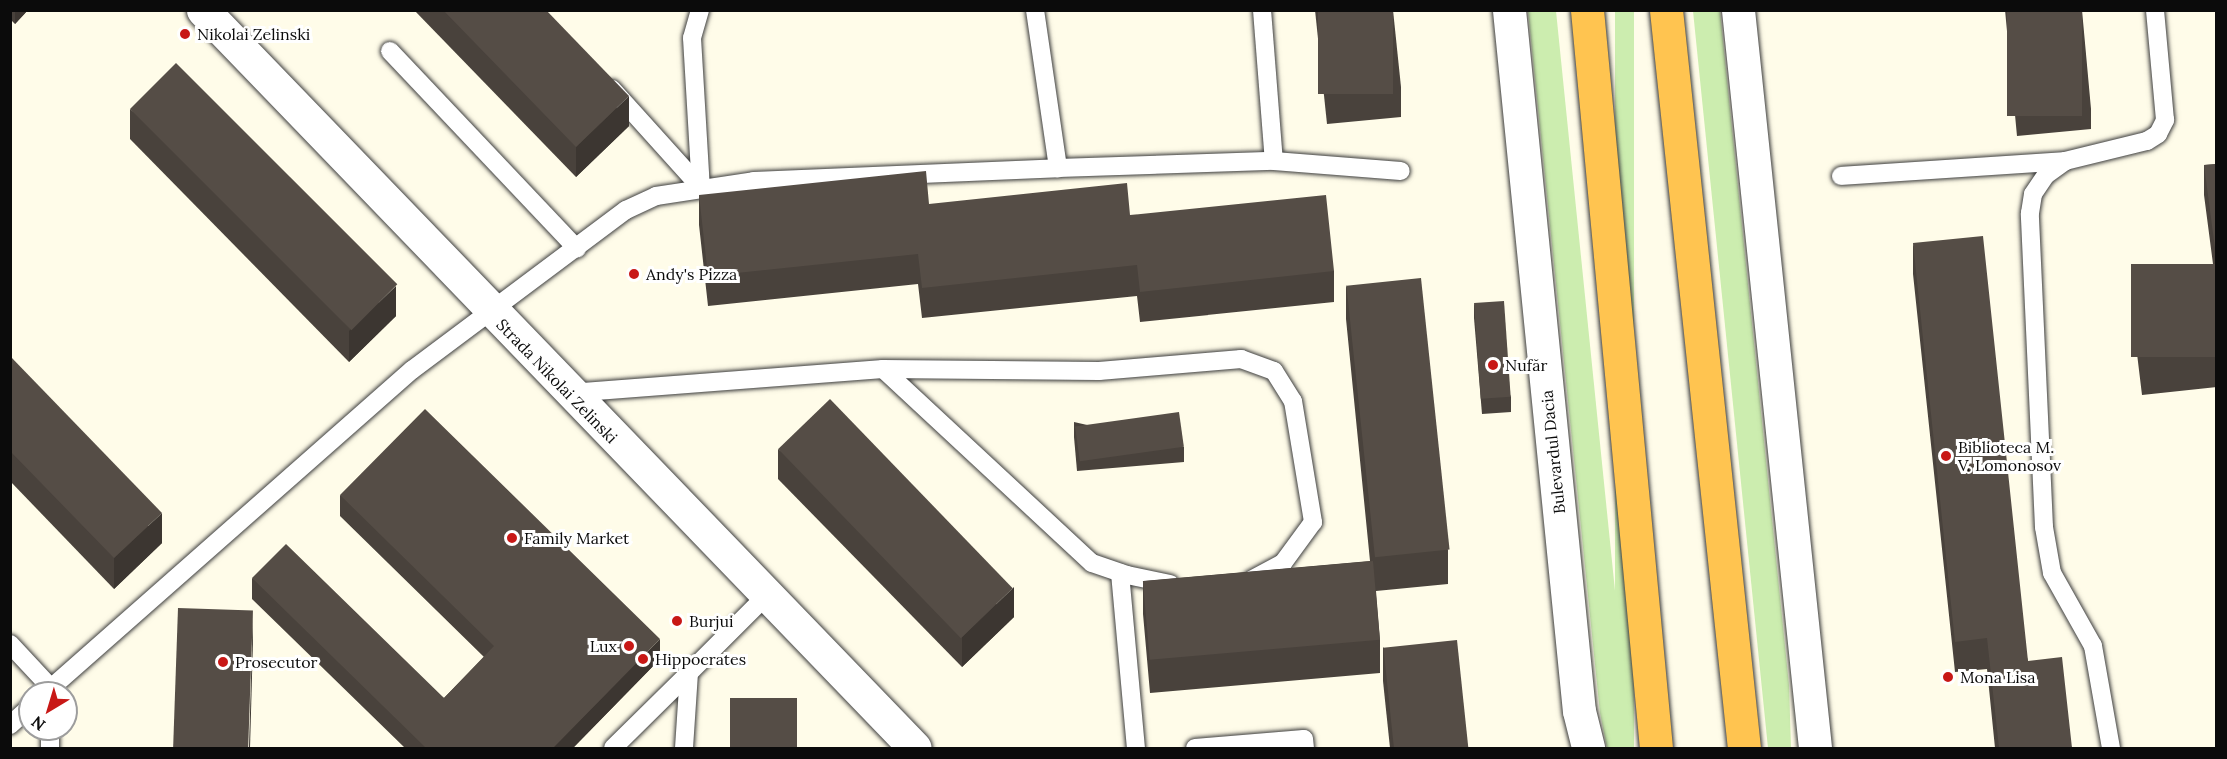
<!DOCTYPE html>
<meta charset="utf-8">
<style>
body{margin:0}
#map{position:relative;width:2227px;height:759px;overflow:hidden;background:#fffce9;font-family:Lora,serif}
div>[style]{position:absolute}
.green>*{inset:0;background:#ccedaf;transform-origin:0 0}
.roads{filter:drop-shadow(0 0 2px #3e3e3e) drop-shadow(0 0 2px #3e3e3e)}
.service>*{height:18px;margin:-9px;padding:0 9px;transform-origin:9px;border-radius:9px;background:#fff}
.minor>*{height:33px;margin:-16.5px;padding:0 16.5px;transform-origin:16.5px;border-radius:16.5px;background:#fff}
.tertiary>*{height:33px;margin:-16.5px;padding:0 16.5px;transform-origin:16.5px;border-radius:16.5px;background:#fff}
.trunk>*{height:33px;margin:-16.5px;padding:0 16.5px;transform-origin:16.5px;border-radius:16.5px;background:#ffc450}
.wall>*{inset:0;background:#49423c}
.shaded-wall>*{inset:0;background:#3c3631}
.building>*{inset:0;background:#554d46;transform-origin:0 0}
.dots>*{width:16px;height:16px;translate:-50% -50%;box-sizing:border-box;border:3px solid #fff;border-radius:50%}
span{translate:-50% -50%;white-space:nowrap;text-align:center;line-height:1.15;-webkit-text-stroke:6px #fff;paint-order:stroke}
.poi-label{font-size:16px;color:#0b0b0b}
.left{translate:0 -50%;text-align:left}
.right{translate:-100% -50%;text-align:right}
.street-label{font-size:16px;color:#0b0b0b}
.frame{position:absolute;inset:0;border:12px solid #0b0b0b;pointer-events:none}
.north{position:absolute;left:18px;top:681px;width:60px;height:60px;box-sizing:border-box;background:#fff;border:2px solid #9d9d9d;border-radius:50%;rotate:218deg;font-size:16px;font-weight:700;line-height:24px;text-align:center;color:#0b0b0b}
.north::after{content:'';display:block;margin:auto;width:21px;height:27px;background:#c81816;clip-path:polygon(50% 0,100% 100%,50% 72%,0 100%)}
</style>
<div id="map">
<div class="green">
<div style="clip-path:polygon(1528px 11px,1556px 11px,1631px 748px,1607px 748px,1600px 713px)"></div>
<div style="left:1615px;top:11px;width:19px;height:741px"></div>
<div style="clip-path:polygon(1693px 11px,1720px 11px,1789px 685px,1791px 748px,1768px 748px)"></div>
</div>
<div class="roads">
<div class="service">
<div style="left:700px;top:10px;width:29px;rotate:106deg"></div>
<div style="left:692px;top:38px;width:150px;rotate:86.6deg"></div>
<div style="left:1035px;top:10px;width:160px;rotate:81.7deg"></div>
<div style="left:1262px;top:10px;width:151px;rotate:85.5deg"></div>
<div style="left:390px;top:51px;width:272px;rotate:46.6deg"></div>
<div style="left:612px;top:89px;width:133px;rotate:48deg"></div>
<div style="left:1841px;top:176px;width:225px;rotate:-3.8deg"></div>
<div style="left:883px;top:369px;width:285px;rotate:42.9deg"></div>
<div style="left:1092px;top:563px;width:37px;rotate:19deg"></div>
<div style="left:1127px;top:575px;width:44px;rotate:11.8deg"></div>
<div style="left:570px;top:393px;width:314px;rotate:-4.4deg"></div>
<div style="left:883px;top:369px;width:216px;rotate:0.5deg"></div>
<div style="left:1099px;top:371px;width:143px;rotate:-4.8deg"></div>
<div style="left:1241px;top:359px;width:35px;rotate:20deg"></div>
<div style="left:1274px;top:371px;width:36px;rotate:58deg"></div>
<div style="left:1293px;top:401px;width:123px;rotate:80.6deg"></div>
<div style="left:1313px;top:522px;width:51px;rotate:126.2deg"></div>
<div style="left:1283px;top:563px;width:36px;rotate:152deg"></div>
<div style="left:1120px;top:573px;width:176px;rotate:84.8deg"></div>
<div style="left:10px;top:644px;width:60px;rotate:47deg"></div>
<div style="left:51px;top:688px;width:481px;rotate:-41.4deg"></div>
<div style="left:412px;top:370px;width:267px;rotate:-36.8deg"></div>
<div style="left:626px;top:210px;width:33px;rotate:-25deg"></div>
<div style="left:656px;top:196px;width:99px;rotate:-8.7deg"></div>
<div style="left:754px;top:181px;width:304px;rotate:-2.4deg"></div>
<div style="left:1058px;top:168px;width:216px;rotate:-1.9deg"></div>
<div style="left:1274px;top:161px;width:127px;rotate:4.5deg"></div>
<div style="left:10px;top:725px;width:27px;rotate:-42deg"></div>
<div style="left:50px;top:748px;width:19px;rotate:-90deg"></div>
<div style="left:613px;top:748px;width:107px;rotate:-44.6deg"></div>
<div style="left:684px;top:748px;width:75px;rotate:-86.2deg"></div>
<div style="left:689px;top:673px;width:109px;rotate:-45deg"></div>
<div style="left:1195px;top:748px;width:109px;rotate:-4.7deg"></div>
<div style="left:1304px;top:739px;width:9px;rotate:84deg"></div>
<div style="left:2111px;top:748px;width:104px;rotate:-100deg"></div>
<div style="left:2093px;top:646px;width:84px;rotate:-119.3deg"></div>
<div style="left:2052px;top:573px;width:47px;rotate:-99.9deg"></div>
<div style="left:2044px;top:527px;width:314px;rotate:-92.6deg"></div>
<div style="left:2030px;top:213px;width:19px;rotate:-81deg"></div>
<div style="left:2033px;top:194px;width:23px;rotate:-56deg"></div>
<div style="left:2046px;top:175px;width:24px;rotate:-36deg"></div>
<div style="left:2065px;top:161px;width:84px;rotate:-13.7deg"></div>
<div style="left:2147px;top:141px;width:13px;rotate:-32deg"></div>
<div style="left:2158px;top:134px;width:16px;rotate:-63deg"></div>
<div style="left:2165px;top:120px;width:110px;rotate:-95.2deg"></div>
</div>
<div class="minor">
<div style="left:1509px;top:10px;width:704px;rotate:84.3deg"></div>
<div style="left:1579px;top:711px;width:38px;rotate:76deg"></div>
<div style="left:1738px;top:10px;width:742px;rotate:84.04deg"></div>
</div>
<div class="tertiary">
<div style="left:203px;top:10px;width:1025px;rotate:46.03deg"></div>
</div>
<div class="trunk">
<div style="left:1587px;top:10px;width:741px;rotate:84.66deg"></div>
<div style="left:1666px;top:10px;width:742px;rotate:83.97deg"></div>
</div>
</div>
<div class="wall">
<div style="clip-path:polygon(10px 10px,28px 10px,15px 24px,10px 19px)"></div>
<div style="clip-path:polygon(414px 10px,546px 10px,629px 126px,576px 177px)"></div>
<div style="clip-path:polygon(1315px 10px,1393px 10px,1401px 87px,1401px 117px,1327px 124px)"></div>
<div style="clip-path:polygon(2005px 10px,2082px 10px,2091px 109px,2091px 129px,2017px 136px)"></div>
<div style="clip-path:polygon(130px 109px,396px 316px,349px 362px,130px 139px)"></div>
<div style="clip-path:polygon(2217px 164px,2217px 387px,2142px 395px,2131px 304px,2131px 273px,2213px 264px,2204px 195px,2204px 165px)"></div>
<div style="clip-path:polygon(699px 195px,929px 204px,1130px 215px,1334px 271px,1334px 302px,1140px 322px,1137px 296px,922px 318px,918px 284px,708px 306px,699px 225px)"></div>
<div style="clip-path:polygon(1913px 243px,2028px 661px,2072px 748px,1995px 748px,1987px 669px,1955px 672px,1913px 274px)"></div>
<div style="clip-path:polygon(1346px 285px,1448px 550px,1448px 584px,1376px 591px,1380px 640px,1380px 673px,1150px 693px,1143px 614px,1143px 581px,1370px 561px,1346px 319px)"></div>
<div style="clip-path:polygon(1474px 303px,1511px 397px,1511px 412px,1482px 414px,1474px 318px)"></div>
<div style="clip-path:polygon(10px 356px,162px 543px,114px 589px,10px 481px)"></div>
<div style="clip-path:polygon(1074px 422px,1184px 447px,1184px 462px,1077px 471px,1074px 437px)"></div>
<div style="clip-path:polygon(778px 449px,1014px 617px,962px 667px,778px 479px)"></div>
<div style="clip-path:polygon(340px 495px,660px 659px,573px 748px,405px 748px,252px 599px,252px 578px,444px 698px,484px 657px,340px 516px)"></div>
<div style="clip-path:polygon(1383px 647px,1469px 748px,1390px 748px,1383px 681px)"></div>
</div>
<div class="shaded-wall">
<div style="clip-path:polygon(15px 10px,28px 10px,15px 24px)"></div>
<div style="clip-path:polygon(629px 96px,629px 126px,576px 177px,576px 147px)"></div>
<div style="clip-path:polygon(396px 286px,396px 316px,349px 362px,349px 331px)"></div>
<div style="clip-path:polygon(162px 513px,162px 543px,114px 589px,114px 558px)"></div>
<div style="clip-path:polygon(1014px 587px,1014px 617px,962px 667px,962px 637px)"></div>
<div style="clip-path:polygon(253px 610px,253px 640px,250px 748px,249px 748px)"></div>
<div style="clip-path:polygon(660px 639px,660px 659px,573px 748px,553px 748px)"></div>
</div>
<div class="building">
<div style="clip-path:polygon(443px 10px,546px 10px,629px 96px,576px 147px)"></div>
<div style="left:1318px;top:10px;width:75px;height:84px"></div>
<div style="left:2007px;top:10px;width:75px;height:106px"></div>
<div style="left:176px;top:63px;width:313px;height:65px;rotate:45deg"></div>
<div style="clip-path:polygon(2217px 164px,2217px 256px,2216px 256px,2204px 165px)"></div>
<div style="clip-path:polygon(926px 171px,929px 204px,1127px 183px,1130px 215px,1326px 195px,1334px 271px,1140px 292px,1137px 265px,922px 288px,918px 254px,708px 276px,699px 195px)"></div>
<div style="clip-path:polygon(1983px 236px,2028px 661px,2062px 657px,2072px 748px,1999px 748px,1987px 638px,1955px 642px,1913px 243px)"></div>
<div style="left:2217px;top:264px;width:93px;height:86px;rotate:90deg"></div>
<div style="left:1421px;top:278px;width:273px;height:75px;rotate:84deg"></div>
<div style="left:1504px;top:301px;width:96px;height:30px;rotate:86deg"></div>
<div style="clip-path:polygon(10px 356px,162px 513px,114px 558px,10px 451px)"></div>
<div style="left:830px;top:399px;width:263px;height:72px;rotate:46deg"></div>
<div style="clip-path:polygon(425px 409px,660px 639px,553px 748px,426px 748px,252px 578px,286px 544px,444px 698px,494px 646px,340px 495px)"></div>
<div style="left:1179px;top:412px;width:35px;height:105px;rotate:82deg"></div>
<div style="left:1373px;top:561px;width:79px;height:231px;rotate:85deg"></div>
<div style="left:178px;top:608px;width:75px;height:140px;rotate:2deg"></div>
<div style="left:1457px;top:640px;width:109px;height:74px;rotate:84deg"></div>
<div style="left:730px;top:698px;width:67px;height:50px"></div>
</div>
<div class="dots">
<div style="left:185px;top:34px;background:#c81816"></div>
<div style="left:634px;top:274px;background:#c81816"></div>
<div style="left:1493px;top:365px;background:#c81816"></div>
<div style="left:1946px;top:456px;background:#c81816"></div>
<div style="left:512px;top:538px;background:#c81816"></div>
<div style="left:677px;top:621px;background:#c81816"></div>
<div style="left:629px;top:646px;background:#c81816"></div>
<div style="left:643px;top:659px;background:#c81816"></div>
<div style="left:223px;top:662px;background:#c81816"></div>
<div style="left:1948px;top:677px;background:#c81816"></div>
</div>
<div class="poi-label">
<span class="left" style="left:197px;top:34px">Nikolai Zelinski</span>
<span class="left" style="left:646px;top:274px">Andy's Pizza</span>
<span class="left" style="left:1505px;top:365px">Nufăr</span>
<span class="left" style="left:1958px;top:456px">Biblioteca M.<br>V. Lomonosov</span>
<span class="left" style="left:524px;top:538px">Family Market</span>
<span class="left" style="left:689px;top:621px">Burjui</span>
<span class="right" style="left:617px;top:646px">Lux</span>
<span class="left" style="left:655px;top:659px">Hippocrates</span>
<span class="left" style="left:235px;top:662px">Prosecutor</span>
<span class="left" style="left:1960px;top:677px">Mona Lisa</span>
</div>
<div class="street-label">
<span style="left:557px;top:381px;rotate:46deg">Strada Nikolai Zelinski</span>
<span style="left:1553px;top:452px;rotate:-96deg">Bulevardul Dacia</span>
</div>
<div class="frame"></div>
<div class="north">N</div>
</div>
